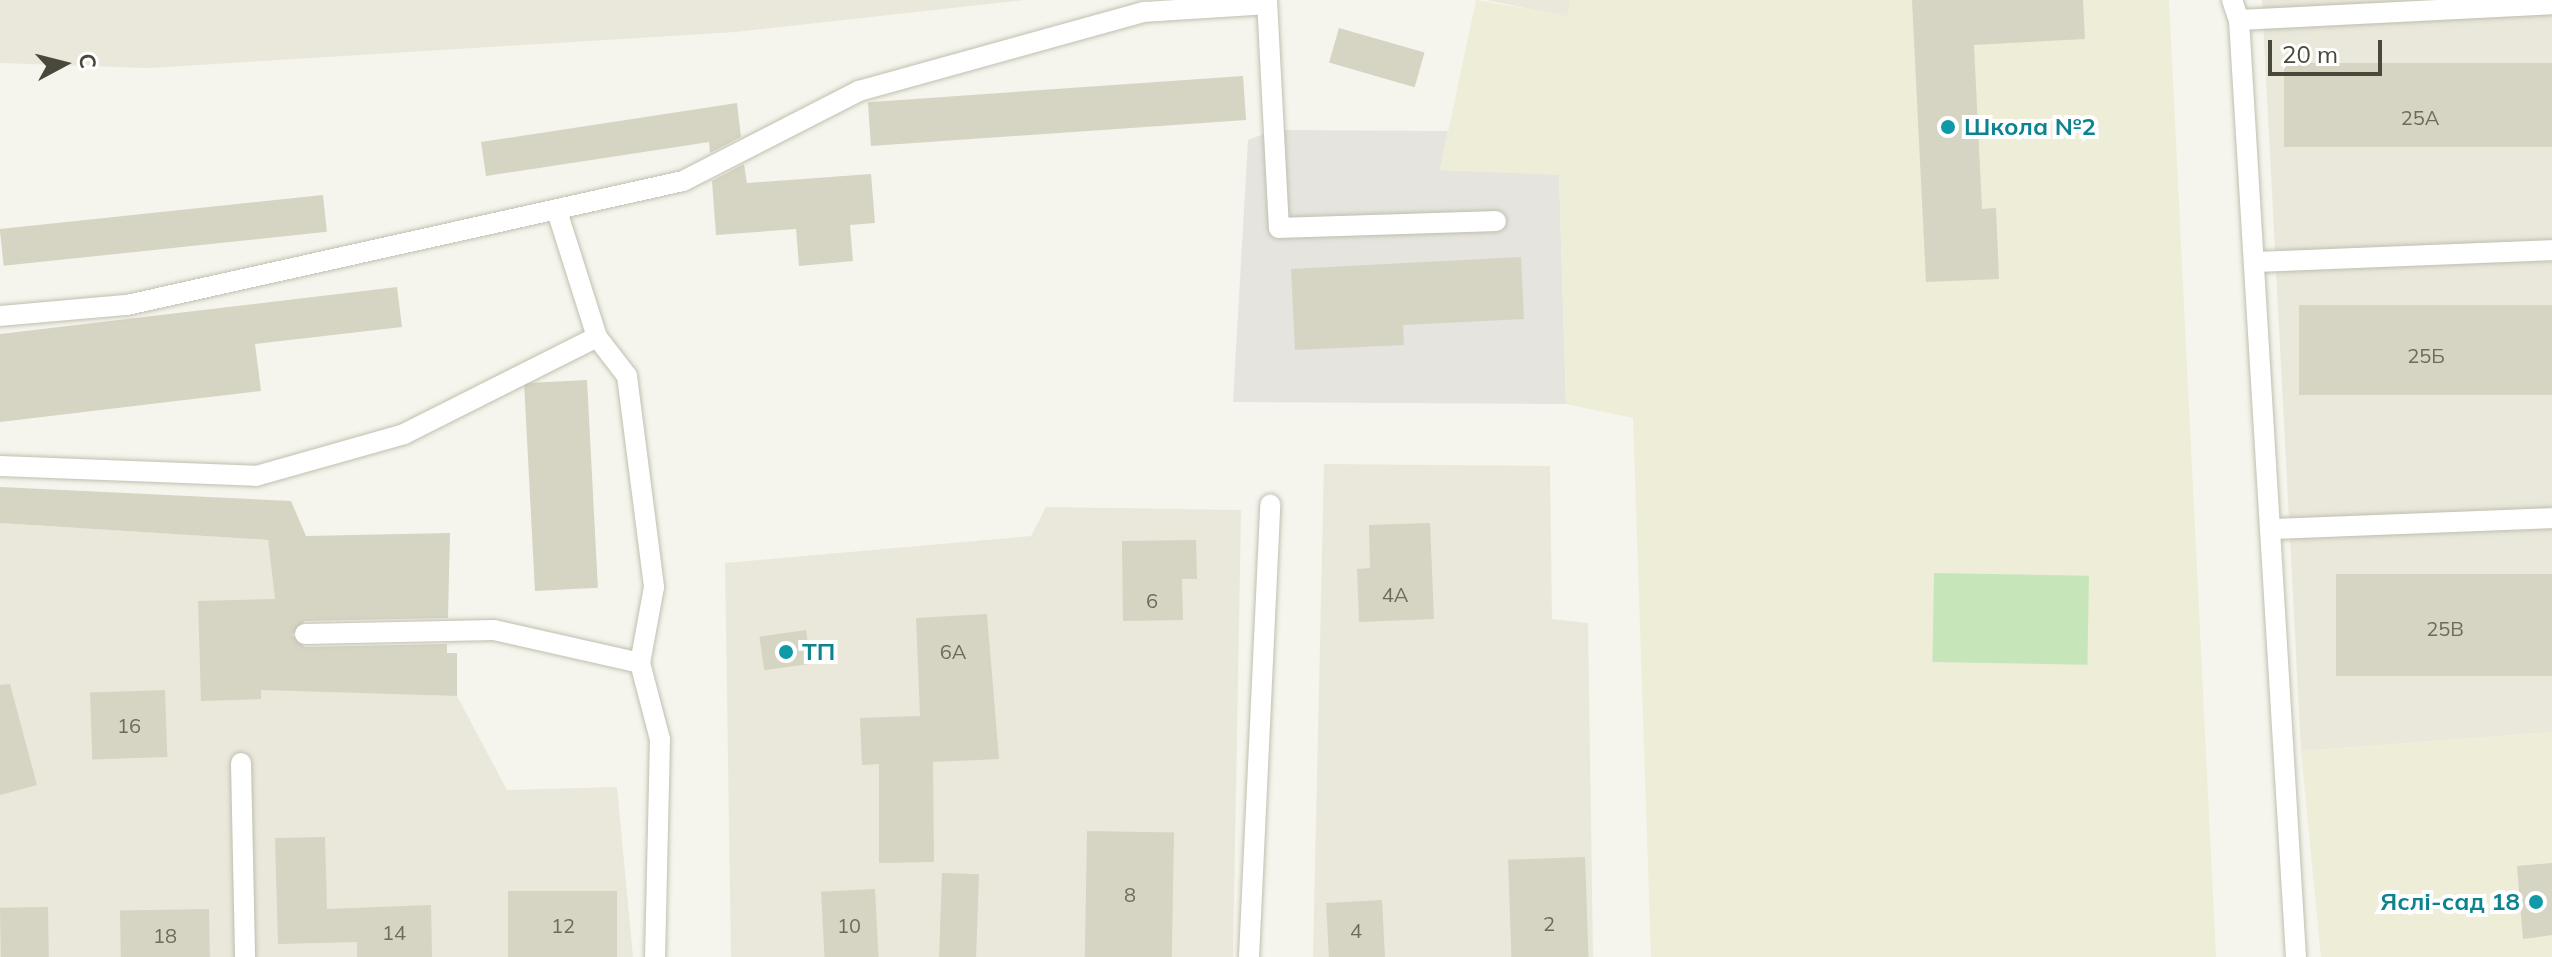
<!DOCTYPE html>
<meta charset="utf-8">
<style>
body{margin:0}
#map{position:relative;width:2552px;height:957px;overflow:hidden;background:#f5f5ed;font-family:Mulish,sans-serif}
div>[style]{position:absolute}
.residential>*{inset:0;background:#e9e8db}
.industrial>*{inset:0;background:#e5e4de}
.education>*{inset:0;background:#ededd8}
.green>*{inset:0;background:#c6e6b9;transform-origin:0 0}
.building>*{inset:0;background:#d6d4c3;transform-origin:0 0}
.roads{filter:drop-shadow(0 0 2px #c0bfaf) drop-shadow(0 0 2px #c0bfaf)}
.service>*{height:20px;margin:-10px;padding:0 10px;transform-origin:10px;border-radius:10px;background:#fff}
.dots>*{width:22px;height:22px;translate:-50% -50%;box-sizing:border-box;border:4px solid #fff;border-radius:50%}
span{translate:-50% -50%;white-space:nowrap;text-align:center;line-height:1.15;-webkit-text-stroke:8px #fff;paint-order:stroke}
.number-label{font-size:20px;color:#6c6b5c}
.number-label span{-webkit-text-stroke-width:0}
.culture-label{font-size:24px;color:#0d838f;font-weight:700}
.left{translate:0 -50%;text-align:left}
.right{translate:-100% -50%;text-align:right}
.north{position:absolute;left:24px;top:24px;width:80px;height:80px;-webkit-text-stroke:6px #fff;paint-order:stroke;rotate:83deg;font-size:22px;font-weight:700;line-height:32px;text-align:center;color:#49483a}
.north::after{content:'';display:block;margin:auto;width:28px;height:36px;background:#49483a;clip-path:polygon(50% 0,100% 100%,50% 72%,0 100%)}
.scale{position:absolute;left:2268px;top:40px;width:114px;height:36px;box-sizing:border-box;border:4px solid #49483a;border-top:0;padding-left:10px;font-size:24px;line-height:28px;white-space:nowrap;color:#49483a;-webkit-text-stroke:6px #fff;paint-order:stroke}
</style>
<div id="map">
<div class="residential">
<div style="clip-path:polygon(0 0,1025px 0,735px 32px,149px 68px,0 63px)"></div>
<div style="clip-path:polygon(1486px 0,1570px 0,1568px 17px)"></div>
<div style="clip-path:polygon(2262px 0,2552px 0,2552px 732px,2301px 751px)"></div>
<div style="clip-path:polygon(1324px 464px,1550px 466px,1552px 619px,1588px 623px,1593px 957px,1313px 957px)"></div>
<div style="clip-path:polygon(1046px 507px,1241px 510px,1233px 957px,731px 957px,725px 563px,1031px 536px)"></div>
<div style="clip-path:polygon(0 523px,268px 540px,278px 620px,276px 690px,457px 696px,507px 790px,617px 787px,633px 957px,0 957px)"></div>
</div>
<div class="industrial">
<div style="clip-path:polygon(1274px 130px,1448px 131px,1440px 170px,1559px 174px,1566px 404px,1233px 402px,1248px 140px)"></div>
</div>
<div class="education">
<div style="clip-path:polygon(1476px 0,1567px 16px,1570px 0,2169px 0,2216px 957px,1651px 957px,1633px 418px,1566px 404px,1559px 175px,1440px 170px)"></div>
<div style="clip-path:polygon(2552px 732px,2552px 957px,2321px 957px,2301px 751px)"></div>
</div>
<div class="green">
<div style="left:1934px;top:573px;width:155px;height:89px;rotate:1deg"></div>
</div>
<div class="building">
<div style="clip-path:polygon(1912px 0,2083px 0,2085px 39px,1974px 45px,1982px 209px,1996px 208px,1999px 279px,1926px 282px)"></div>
<div style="left:1339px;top:28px;width:89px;height:36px;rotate:16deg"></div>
<div style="left:2552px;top:63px;width:84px;height:268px;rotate:90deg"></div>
<div style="left:1243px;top:76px;width:44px;height:376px;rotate:86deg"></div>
<div style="clip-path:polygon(737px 103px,741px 137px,710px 153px,709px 142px,486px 176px,481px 142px)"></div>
<div style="clip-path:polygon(744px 164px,747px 183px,871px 174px,875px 223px,850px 225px,853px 261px,799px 266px,796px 229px,716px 235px,712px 181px)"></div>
<div style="left:323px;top:195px;width:37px;height:325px;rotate:84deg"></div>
<div style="clip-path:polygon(1521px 257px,1524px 319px,1403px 325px,1404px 345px,1295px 350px,1291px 269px)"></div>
<div style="clip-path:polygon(397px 287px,402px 327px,255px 344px,261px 391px,0 422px,0 334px)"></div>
<div style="left:2552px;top:305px;width:90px;height:253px;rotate:90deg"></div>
<div style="left:587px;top:380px;width:208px;height:63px;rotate:87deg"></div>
<div style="clip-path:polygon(0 487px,291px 501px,306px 536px,450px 533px,448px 618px,305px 621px,292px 635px,305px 647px,447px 644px,447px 653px,457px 653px,457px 696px,261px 690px,261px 699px,201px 701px,198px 601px,275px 599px,268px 540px,0 523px)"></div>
<div style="clip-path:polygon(1430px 523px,1434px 619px,1359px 622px,1357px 569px,1370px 568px,1369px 525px)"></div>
<div style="clip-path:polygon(1196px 540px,1197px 579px,1182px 579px,1183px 620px,1123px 621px,1122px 541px)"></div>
<div style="left:2552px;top:574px;width:102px;height:216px;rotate:90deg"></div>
<div style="clip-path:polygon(987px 614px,999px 759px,933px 762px,934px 862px,879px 863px,879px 764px,862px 765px,860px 718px,920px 716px,916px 618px)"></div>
<div style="left:806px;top:630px;width:34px;height:47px;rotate:82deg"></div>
<div style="clip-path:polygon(10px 684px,37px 785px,0 795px,0 685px)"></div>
<div style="left:165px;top:690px;width:67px;height:75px;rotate:88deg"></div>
<div style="left:1087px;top:831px;width:87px;height:126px;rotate:1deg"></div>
<div style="clip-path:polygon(325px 837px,327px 909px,431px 905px,432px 957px,357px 957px,357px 942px,278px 944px,275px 838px)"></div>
<div style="left:1585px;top:857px;width:100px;height:77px;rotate:88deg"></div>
<div style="clip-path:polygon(2552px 863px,2552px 935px,2523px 939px,2517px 866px)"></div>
<div style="left:942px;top:873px;width:37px;height:84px;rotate:2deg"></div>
<div style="left:875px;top:889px;width:68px;height:54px;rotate:87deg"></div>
<div style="left:617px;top:891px;width:66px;height:109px;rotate:90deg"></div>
<div style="left:1382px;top:900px;width:57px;height:56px;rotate:87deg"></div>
<div style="left:48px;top:907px;width:50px;height:48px;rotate:89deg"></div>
<div style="left:209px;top:909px;width:48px;height:89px;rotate:89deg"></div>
</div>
<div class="roads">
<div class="service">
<div style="left:1267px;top:0;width:228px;rotate:87deg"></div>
<div style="left:1279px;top:228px;width:217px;rotate:-1.8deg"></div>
<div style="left:2232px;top:0;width:21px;rotate:71deg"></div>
<div style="left:2239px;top:20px;width:939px;rotate:86.52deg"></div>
<div style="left:2239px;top:20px;width:313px;rotate:-2.9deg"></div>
<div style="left:557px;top:211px;width:132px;rotate:72.4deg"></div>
<div style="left:597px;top:337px;width:49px;rotate:52.4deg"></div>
<div style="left:627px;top:376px;width:213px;rotate:82.7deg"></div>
<div style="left:654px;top:587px;width:77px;rotate:100.4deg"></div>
<div style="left:2254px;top:262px;width:298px;rotate:-2.3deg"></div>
<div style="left:0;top:316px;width:127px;rotate:-5deg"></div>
<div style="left:127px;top:305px;width:570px;rotate:-12.57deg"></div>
<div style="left:683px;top:181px;width:198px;rotate:-27.1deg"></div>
<div style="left:859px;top:91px;width:296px;rotate:-15.5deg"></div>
<div style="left:1144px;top:12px;width:123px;rotate:-3.7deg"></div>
<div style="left:0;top:466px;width:256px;rotate:2.2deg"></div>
<div style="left:256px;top:476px;width:154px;rotate:-15.8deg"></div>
<div style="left:404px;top:434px;width:216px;rotate:-26.7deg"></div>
<div style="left:2271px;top:529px;width:281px;rotate:-2.2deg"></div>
<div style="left:305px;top:634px;width:189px;rotate:-1.2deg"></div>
<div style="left:494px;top:630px;width:150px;rotate:12.7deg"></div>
<div style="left:640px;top:663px;width:79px;rotate:75.3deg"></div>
<div style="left:660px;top:739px;width:218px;rotate:91.3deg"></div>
<div style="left:241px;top:763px;width:194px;rotate:88.8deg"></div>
<div style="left:1249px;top:957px;width:453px;rotate:-87.3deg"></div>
</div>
</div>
<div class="dots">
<div style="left:1948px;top:127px;background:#0f9aa8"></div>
<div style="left:786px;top:652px;background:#0f9aa8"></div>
<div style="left:2536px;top:902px;background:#0f9aa8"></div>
</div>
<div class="number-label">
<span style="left:2420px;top:117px">25А</span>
<span style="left:2426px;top:355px">25Б</span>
<span style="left:1395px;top:594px">4А</span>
<span style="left:1152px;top:600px">6</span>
<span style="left:2445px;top:628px">25В</span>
<span style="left:953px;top:651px">6А</span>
<span style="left:129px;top:725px">16</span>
<span style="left:1130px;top:894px">8</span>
<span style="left:1549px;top:923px">2</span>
<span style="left:563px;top:925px">12</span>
<span style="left:849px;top:925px">10</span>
<span style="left:1356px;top:930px">4</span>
<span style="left:394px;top:932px">14</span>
<span style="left:165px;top:935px">18</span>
</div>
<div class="culture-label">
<span class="left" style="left:1964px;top:127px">Школа №2</span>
<span class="left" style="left:802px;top:652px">ТП</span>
<span class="right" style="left:2520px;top:902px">Яслі-сад 18</span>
</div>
<div class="north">С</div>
<div class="scale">20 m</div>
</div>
